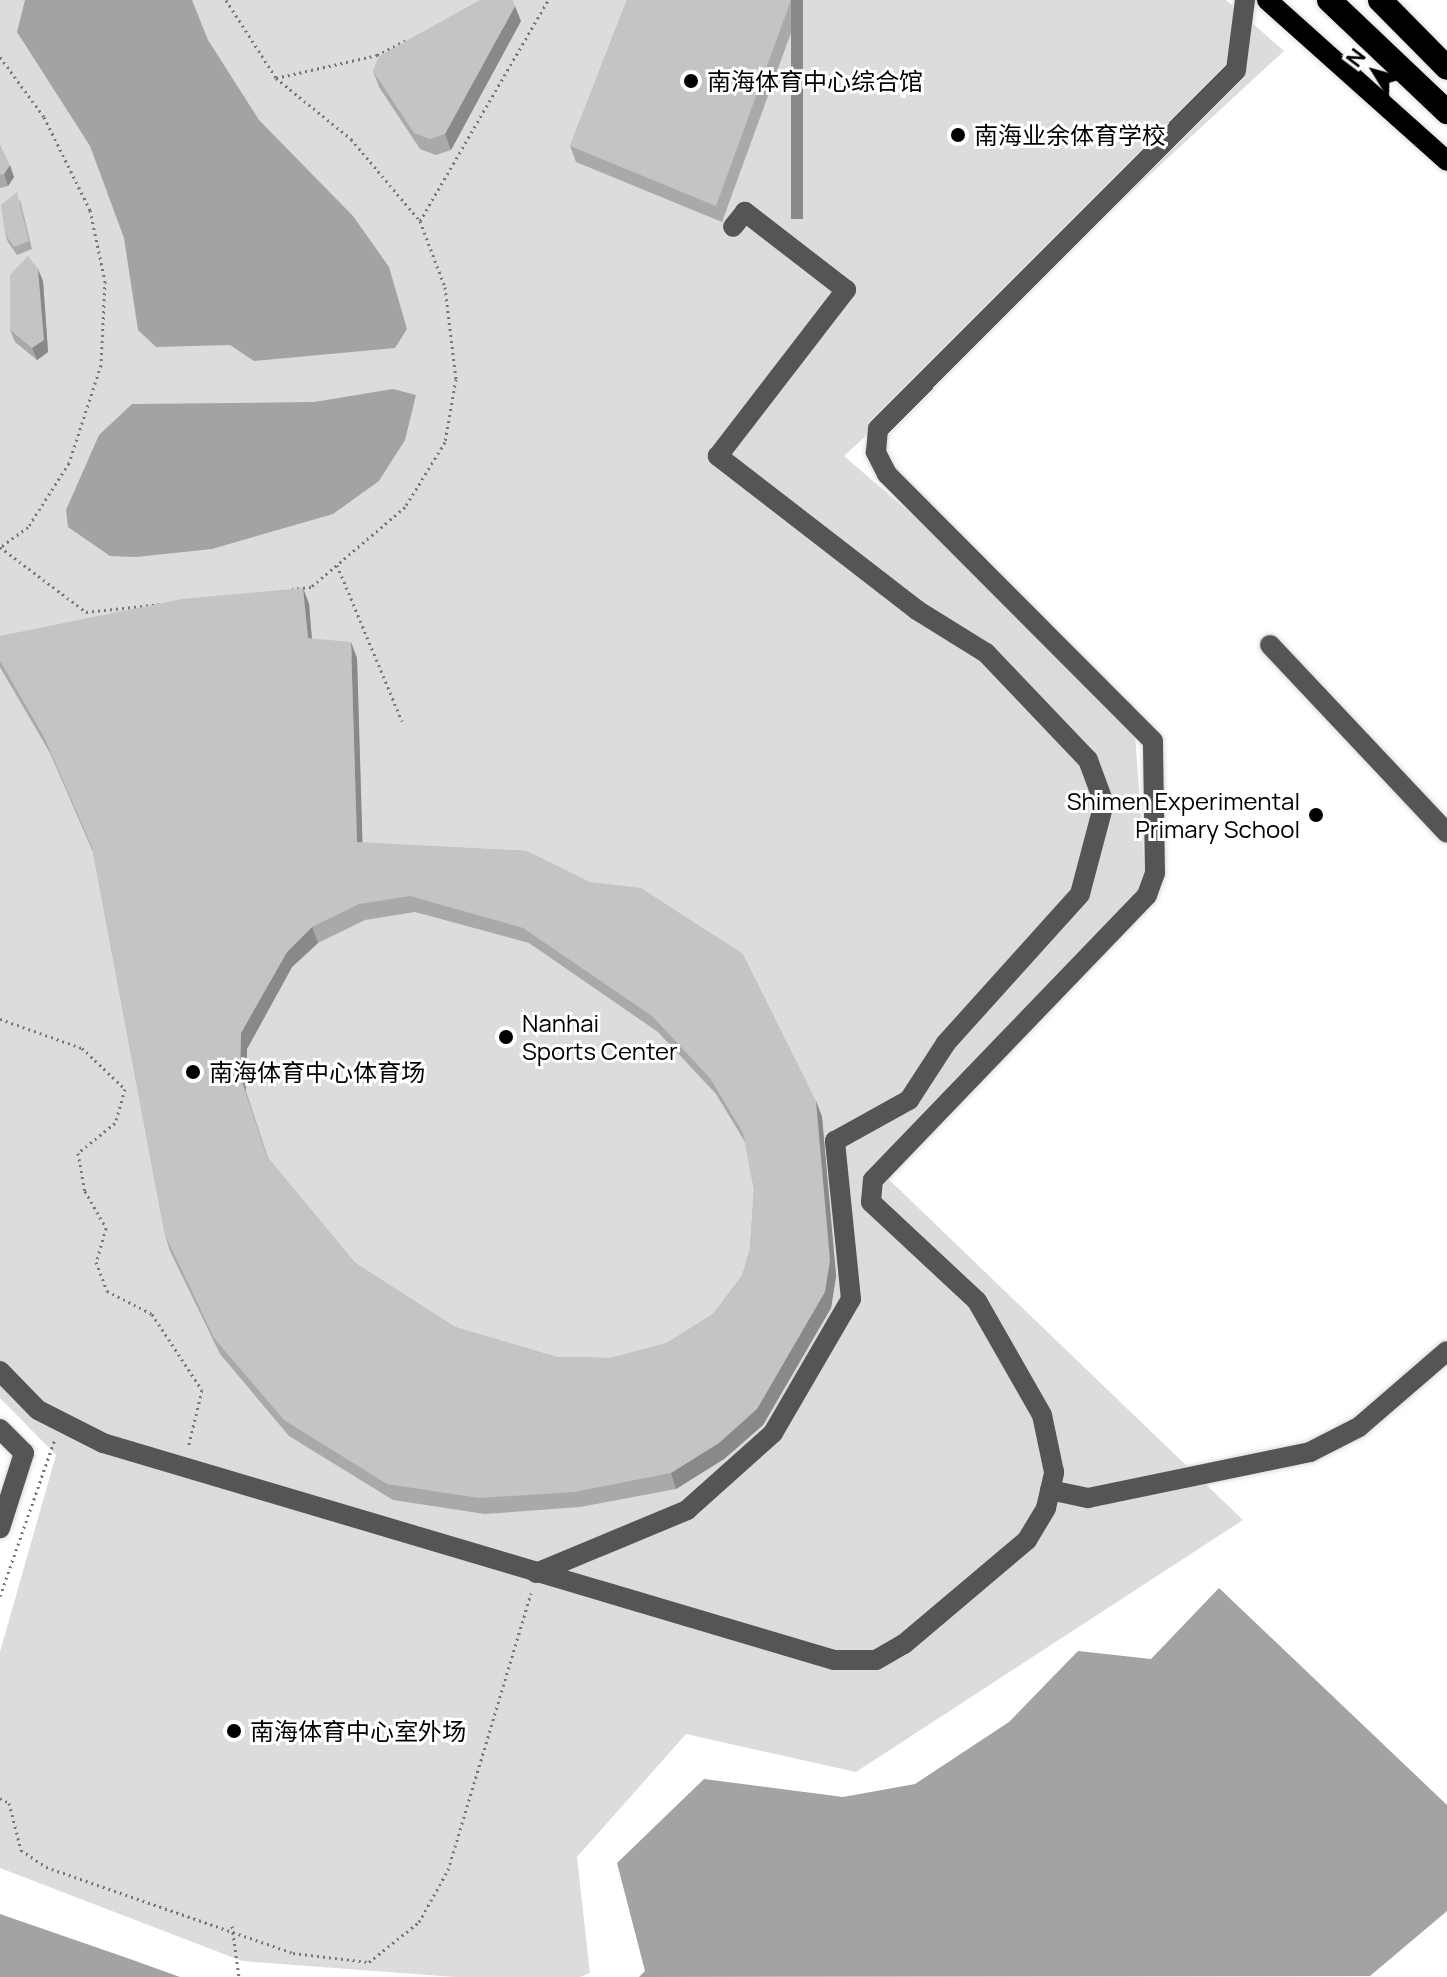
<!DOCTYPE html>
<meta charset="utf-8">
<style>
body{margin:0}
#map{position:relative;width:1447px;height:1977px;overflow:hidden;background:#fff;font-family:Manrope,"Noto Sans SC",sans-serif}
div>[style]{position:absolute}
.green>*{inset:0;background:#dcdcdc}
.water>*{inset:0;background:#a3a3a3}
.path>*{height:3px;margin-top:-1.5px;transform-origin:0;background:repeating-linear-gradient(90deg,#777 0 2px,transparent 0 6px)}
.roads{filter:drop-shadow(0 0 2px #dbdbdb) drop-shadow(0 0 2px #dbdbdb)}
.minor>*{height:20px;margin:-10px;padding:0 10px;transform-origin:10px;border-radius:10px;background:#555}
.major>*{height:20px;margin:-10px;padding:0 10px;transform-origin:10px;border-radius:10px;background:#000}
.highway>*{height:24px;margin:-12px;padding:0 12px;transform-origin:12px;border-radius:12px;background:#000}
.wall>*{inset:0;background:#a9a9a9}
.shaded-wall>*{inset:0;background:#898989;transform-origin:0 0}
.building>*{inset:0;background:#c4c4c4}
.dots>*{width:22px;height:22px;translate:-50% -50%;box-sizing:border-box;border:4px solid #fff;border-radius:50%}
span{translate:-50% -50%;white-space:nowrap;text-align:center;line-height:1.15;-webkit-text-stroke:6px #fff;paint-order:stroke}
.poi-label{font-size:24px;color:#000}
.left{translate:0 -50%;text-align:left}
.right{translate:-100% -50%;text-align:right}
.north{position:absolute;left:1335px;top:32px;width:80px;height:80px;-webkit-text-stroke:6px #fff;paint-order:stroke;rotate:307deg;font-size:22px;font-weight:700;line-height:32px;text-align:center;color:#000}
.north::after{content:'';display:block;margin:auto;width:28px;height:36px;background:#000;clip-path:polygon(50% 0,100% 100%,50% 72%,0 100%)}
</style>
<div id="map">
<div class="green">
<div style="clip-path:polygon(0 0,1226px 0,1284px 51px,844px 456px,1133px 705px,1147px 905px,878px 1169px,1243px 1520px,856px 1772px,686px 1734px,577px 1857px,590px 1973px,580px 1977px,455px 1977px,242px 1961px,0 1868px,0 1652px,56px 1455px,0 1398px)"></div>
</div>
<div class="water">
<div style="clip-path:polygon(25px 0,192px 0,208px 40px,259px 120px,353px 216px,389px 267px,407px 329px,395px 348px,254px 361px,230px 345px,156px 347px,138px 330px,124px 238px,90px 146px,17px 32px)"></div>
<div style="clip-path:polygon(393px 389px,416px 395px,405px 440px,379px 481px,333px 514px,212px 549px,136px 557px,110px 556px,68px 527px,66px 510px,99px 435px,132px 404px,314px 402px)"></div>
<div style="clip-path:polygon(1219px 1588px,1447px 1805px,1447px 1911px,1370px 1976px,639px 1977px,645px 1971px,617px 1863px,704px 1779px,843px 1797px,915px 1784px,1009px 1722px,1078px 1651px,1151px 1659px)"></div>
<div style="clip-path:polygon(0 1914px,130px 1959px,180px 1977px,0 1977px)"></div>
</div>
<div class="path">
<div style="left:226px;top:0;width:93px;rotate:57.3deg"></div>
<div style="left:276px;top:78px;width:97px;rotate:39.1deg"></div>
<div style="left:351px;top:139px;width:107px;rotate:49.9deg"></div>
<div style="left:420px;top:221px;width:71px;rotate:69.3deg"></div>
<div style="left:445px;top:287px;width:93px;rotate:83.2deg"></div>
<div style="left:456px;top:379px;width:64px;rotate:99.9deg"></div>
<div style="left:445px;top:442px;width:76px;rotate:121.6deg"></div>
<div style="left:405px;top:507px;width:123px;rotate:139.6deg"></div>
<div style="left:311px;top:587px;width:19px;rotate:174deg"></div>
<div style="left:0;top:57px;width:74px;rotate:53.7deg"></div>
<div style="left:44px;top:117px;width:104px;rotate:63.7deg"></div>
<div style="left:90px;top:210px;width:73px;rotate:78.1deg"></div>
<div style="left:105px;top:281px;width:84px;rotate:92.7deg"></div>
<div style="left:101px;top:365px;width:103px;rotate:108.1deg"></div>
<div style="left:69px;top:463px;width:76px;rotate:122.6deg"></div>
<div style="left:28px;top:527px;width:34px;rotate:144deg"></div>
<div style="left:276px;top:78px;width:104px;rotate:-12.8deg"></div>
<div style="left:377px;top:55px;width:34px;rotate:-27deg"></div>
<div style="left:420px;top:221px;width:255px;rotate:-59.9deg"></div>
<div style="left:0;top:547px;width:108px;rotate:37.1deg"></div>
<div style="left:86px;top:612px;width:76px;rotate:-6deg"></div>
<div style="left:337px;top:565px;width:169px;rotate:67.4deg"></div>
<div style="left:0;top:1019px;width:87px;rotate:19.5deg"></div>
<div style="left:82px;top:1048px;width:59px;rotate:43.6deg"></div>
<div style="left:125px;top:1089px;width:35px;rotate:106deg"></div>
<div style="left:115px;top:1123px;width:48px;rotate:141deg"></div>
<div style="left:78px;top:1153px;width:39px;rotate:80deg"></div>
<div style="left:85px;top:1191px;width:43px;rotate:60.4deg"></div>
<div style="left:106px;top:1228px;width:35px;rotate:106deg"></div>
<div style="left:96px;top:1262px;width:31px;rotate:69deg"></div>
<div style="left:107px;top:1291px;width:51px;rotate:27.1deg"></div>
<div style="left:152px;top:1314px;width:91px;rotate:56.7deg"></div>
<div style="left:202px;top:1390px;width:60px;rotate:103.6deg"></div>
<div style="left:0;top:1596px;width:166px;rotate:-70.7deg"></div>
<div style="left:0;top:1798px;width:10px;rotate:29deg"></div>
<div style="left:9px;top:1803px;width:49px;rotate:75.7deg"></div>
<div style="left:21px;top:1850px;width:30px;rotate:34deg"></div>
<div style="left:46px;top:1867px;width:262px;rotate:19.2deg"></div>
<div style="left:293px;top:1953px;width:77px;rotate:6.8deg"></div>
<div style="left:369px;top:1962px;width:64px;rotate:-38.7deg"></div>
<div style="left:419px;top:1922px;width:60px;rotate:-60.9deg"></div>
<div style="left:448px;top:1870px;width:289px;rotate:-73.3deg"></div>
<div style="left:232px;top:1926px;width:51px;rotate:82.2deg"></div>
</div>
<div class="roads">
<div class="minor">
<div style="left:1270px;top:645px;width:258px;rotate:46.7deg"></div>
<div style="left:0;top:1371px;width:54px;rotate:45.7deg"></div>
<div style="left:38px;top:1410px;width:73px;rotate:26.9deg"></div>
<div style="left:103px;top:1443px;width:763px;rotate:16.53deg"></div>
<div style="left:834px;top:1660px;width:42px"></div>
<div style="left:876px;top:1660px;width:32px;rotate:-30deg"></div>
<div style="left:904px;top:1644px;width:161px;rotate:-40.2deg"></div>
<div style="left:1027px;top:1540px;width:37px;rotate:-59deg"></div>
<div style="left:1046px;top:1508px;width:37px;rotate:-77deg"></div>
<div style="left:1054px;top:1472px;width:58px;rotate:-101.9deg"></div>
<div style="left:1042px;top:1415px;width:131px;rotate:-119.7deg"></div>
<div style="left:977px;top:1301px;width:145px;rotate:-137deg"></div>
<div style="left:871px;top:1202px;width:22px;rotate:-85deg"></div>
<div style="left:873px;top:1180px;width:395px;rotate:-46.1deg"></div>
<div style="left:1147px;top:895px;width:23px;rotate:-70deg"></div>
<div style="left:1155px;top:873px;width:132px;rotate:-90.9deg"></div>
<div style="left:1153px;top:741px;width:377px;rotate:-134.9deg"></div>
<div style="left:887px;top:474px;width:25px;rotate:-117deg"></div>
<div style="left:876px;top:452px;width:23px;rotate:-85deg"></div>
<div style="left:878px;top:429px;width:507px;rotate:-45.08deg"></div>
<div style="left:1236px;top:70px;width:71px;rotate:-82.7deg"></div>
<div style="left:0;top:1429px;width:34px;rotate:45deg"></div>
<div style="left:24px;top:1453px;width:79px;rotate:107.7deg"></div>
<div style="left:1050px;top:1490px;width:39px;rotate:12deg"></div>
<div style="left:1088px;top:1498px;width:227px;rotate:-11.7deg"></div>
<div style="left:1310px;top:1452px;width:55px;rotate:-27deg"></div>
<div style="left:1359px;top:1427px;width:116px;rotate:-40.8deg"></div>
<div style="left:536px;top:1573px;width:164px;rotate:-22.6deg"></div>
<div style="left:687px;top:1510px;width:115px;rotate:-41.8deg"></div>
<div style="left:773px;top:1433px;width:155px;rotate:-59.8deg"></div>
<div style="left:851px;top:1299px;width:159px;rotate:-95.8deg"></div>
<div style="left:835px;top:1141px;width:85px;rotate:-29deg"></div>
<div style="left:909px;top:1100px;width:68px;rotate:-57deg"></div>
<div style="left:946px;top:1043px;width:200px;rotate:-48deg"></div>
<div style="left:1080px;top:894px;width:94px;rotate:-75.2deg"></div>
<div style="left:1104px;top:803px;width:46px;rotate:-110.4deg"></div>
<div style="left:1088px;top:760px;width:148px;rotate:-133.6deg"></div>
<div style="left:986px;top:653px;width:81px;rotate:-148.1deg"></div>
<div style="left:917px;top:610px;width:252px;rotate:-142.3deg"></div>
<div style="left:718px;top:456px;width:210px;rotate:-52.4deg"></div>
<div style="left:846px;top:290px;width:128px;rotate:-142.3deg"></div>
<div style="left:745px;top:212px;width:19px;rotate:129deg"></div>
</div>
<div class="major">
<div style="left:1267px;top:0;width:241px;rotate:41.8deg"></div>
</div>
<div class="highway">
<div style="left:1329px;top:0;width:163px;rotate:43.5deg"></div>
<div style="left:1380px;top:0;width:95px;rotate:45.4deg"></div>
</div>
</div>
<div class="wall">
<div style="clip-path:polygon(627px 0,803px 0,722px 222px,576px 162px,570px 146px)"></div>
<div style="clip-path:polygon(521px 21px,451px 150px,436px 155px,420px 149px,379px 87px,373px 71px)"></div>
<div style="clip-path:polygon(0 145px,14px 177px,8px 186px,0 188px)"></div>
<div style="clip-path:polygon(20px 200px,32px 249px,17px 255px,8px 242px,5px 234px)"></div>
<div style="clip-path:polygon(43px 281px,48px 352px,37px 360px,15px 342px,10px 330px)"></div>
<div style="clip-path:polygon(evenodd,303px 588px,309px 604px,312px 639px,357px 658px,362px 843px,527px 851px,816px 1101px,822px 1117px,836px 1276px,831px 1308px,763px 1425px,724px 1459px,676px 1489px,580px 1507px,485px 1514px,393px 1500px,289px 1436px,220px 1354px,170px 1251px,165px 1235px,93px 852px,50px 753px,0 667px,0 636px,303px 588px,415px 912px,529px 943px,658px 1032px,716px 1094px,745px 1142px,754px 1189px,750px 1249px,742px 1276px,713px 1314px,667px 1343px,611px 1358px,556px 1357px,455px 1327px,355px 1263px,268px 1158px,246px 1091px,247px 1049px,292px 967px,318px 943px,365px 920px,415px 912px)"></div>
</div>
<div class="shaded-wall">
<div style="left:791px;top:0;width:12px;height:219px"></div>
<div style="clip-path:polygon(515px 6px,521px 21px,451px 150px,445px 134px)"></div>
<div style="clip-path:polygon(10px 165px,14px 177px,8px 186px,4px 174px)"></div>
<div style="clip-path:polygon(38px 269px,43px 281px,48px 352px,37px 360px,32px 348px)"></div>
<div style="clip-path:polygon(303px 588px,309px 604px,313px 654px,308px 638px)"></div>
<div style="clip-path:polygon(351px 642px,357px 658px,363px 858px,357px 842px)"></div>
<div style="clip-path:polygon(312px 927px,318px 943px,292px 967px,247px 1049px,246px 1091px,240px 1076px,241px 1033px,287px 952px)"></div>
<div style="clip-path:polygon(816px 1101px,822px 1117px,836px 1276px,831px 1308px,763px 1425px,724px 1459px,676px 1489px,671px 1473px)"></div>
</div>
<div class="building">
<div style="clip-path:polygon(480px 0,513px 0,515px 6px,445px 134px,430px 139px,414px 133px,373px 71px,379px 56px)"></div>
<div style="clip-path:polygon(627px 0,791px 0,716px 206px,570px 146px)"></div>
<div style="clip-path:polygon(0 145px,10px 165px,4px 174px,0 175px)"></div>
<div style="clip-path:polygon(17px 192px,29px 241px,14px 247px,5px 234px,1px 205px)"></div>
<div style="clip-path:polygon(28px 256px,38px 269px,44px 340px,32px 348px,10px 330px,10px 275px)"></div>
<div style="clip-path:polygon(evenodd,303px 588px,308px 638px,351px 642px,357px 842px,527px 851px,590px 882px,641px 888px,743px 954px,816px 1101px,830px 1260px,825px 1292px,757px 1409px,719px 1443px,671px 1473px,574px 1492px,479px 1498px,387px 1484px,284px 1420px,214px 1338px,165px 1235px,92px 847px,44px 737px,0 661px,0 636px,182px 599px,303px 588px,410px 896px,523px 928px,652px 1016px,710px 1078px,743px 1133px,754px 1189px,750px 1249px,742px 1276px,713px 1314px,667px 1343px,611px 1358px,556px 1357px,455px 1327px,355px 1263px,267px 1157px,240px 1076px,241px 1033px,287px 952px,312px 927px,359px 904px,410px 896px)"></div>
</div>
<div class="dots">
<div style="left:691px;top:81px;background:#000"></div>
<div style="left:958px;top:135px;background:#000"></div>
<div style="left:1316px;top:815px;background:#000"></div>
<div style="left:506px;top:1037px;background:#000"></div>
<div style="left:193px;top:1072px;background:#000"></div>
<div style="left:234px;top:1731px;background:#000"></div>
</div>
<div class="poi-label">
<span class="left" style="left:707px;top:81px">南海体育中心综合馆</span>
<span class="left" style="left:974px;top:135px">南海业余体育学校</span>
<span class="right" style="left:1300px;top:815px">Shimen Experimental<br>Primary School</span>
<span class="left" style="left:522px;top:1037px">Nanhai<br>Sports Center</span>
<span class="left" style="left:209px;top:1072px">南海体育中心体育场</span>
<span class="left" style="left:250px;top:1731px">南海体育中心室外场</span>
</div>
<div class="north">N</div>
</div>
